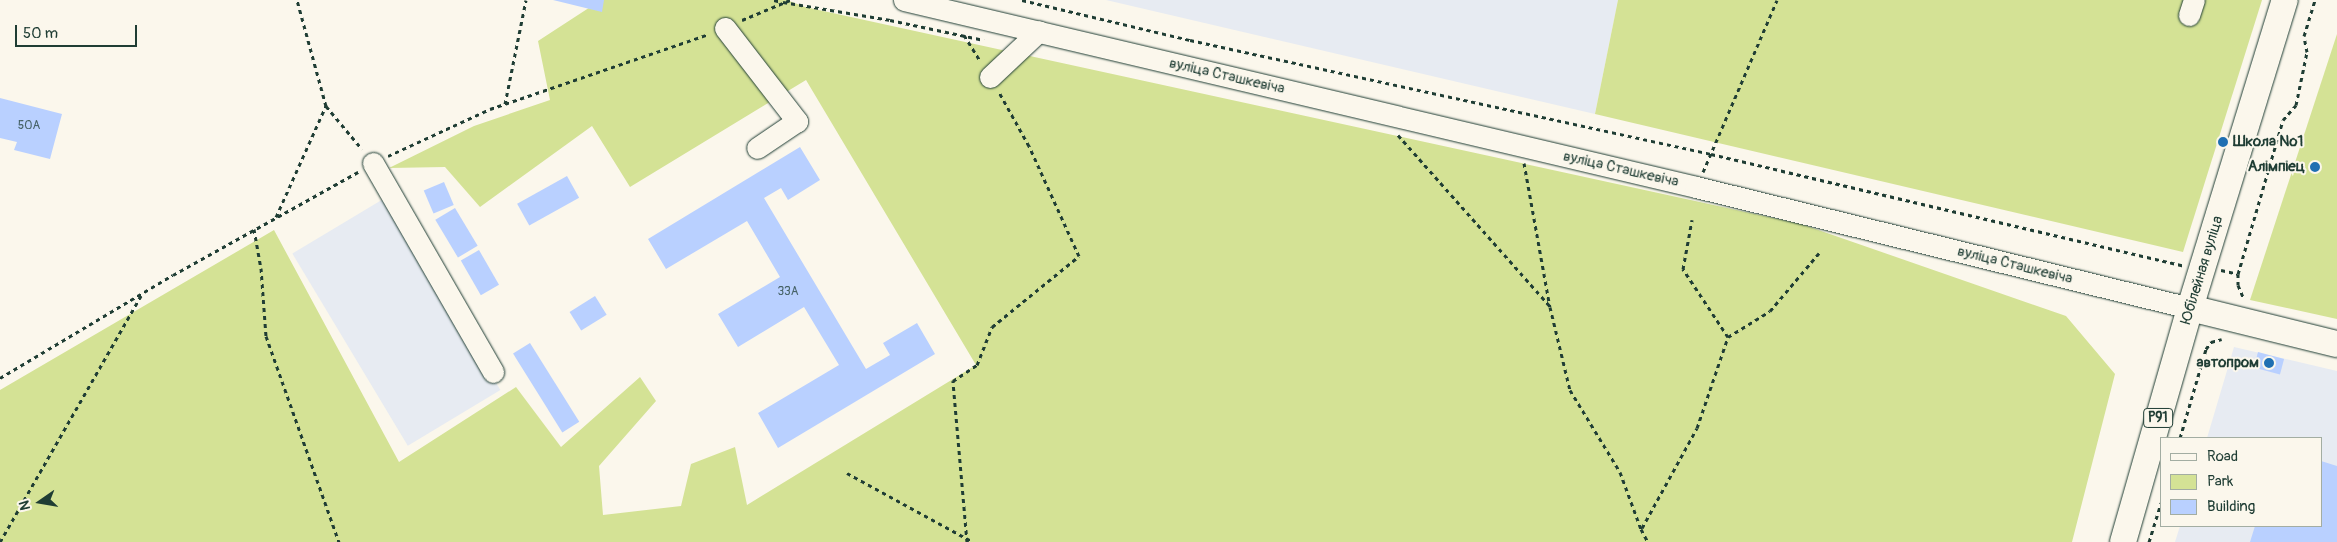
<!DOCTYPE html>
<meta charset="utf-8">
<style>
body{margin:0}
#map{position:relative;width:2337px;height:542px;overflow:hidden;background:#fbf7ec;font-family:Pangolin,sans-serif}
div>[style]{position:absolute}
.built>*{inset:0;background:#e7ebf2;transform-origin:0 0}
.green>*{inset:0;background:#d4e295}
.building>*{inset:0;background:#b9d0ff;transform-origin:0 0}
.path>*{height:3px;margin-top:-1.5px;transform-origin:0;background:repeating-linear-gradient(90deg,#1f3d34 0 4px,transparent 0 8px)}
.roads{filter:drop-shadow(0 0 1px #1f3d34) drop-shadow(0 0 1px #1f3d34)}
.minor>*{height:21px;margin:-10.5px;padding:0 10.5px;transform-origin:10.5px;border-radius:10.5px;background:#fbf7ec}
.major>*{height:26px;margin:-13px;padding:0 13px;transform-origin:13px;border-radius:13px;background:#fbf7ec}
.dots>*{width:14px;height:14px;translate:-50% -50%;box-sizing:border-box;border:2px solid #fbf7ec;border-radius:50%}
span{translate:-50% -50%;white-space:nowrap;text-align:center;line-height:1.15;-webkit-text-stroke:4px #fbf7ec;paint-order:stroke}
.number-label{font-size:12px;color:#466267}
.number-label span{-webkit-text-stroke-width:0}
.shield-label span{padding:1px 4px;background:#fbf7ec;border:1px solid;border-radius:4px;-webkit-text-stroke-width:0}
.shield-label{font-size:14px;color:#1f3d34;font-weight:700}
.street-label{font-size:15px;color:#1f3d34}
.poi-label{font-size:15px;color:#1f3d34;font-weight:700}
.left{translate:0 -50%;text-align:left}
.right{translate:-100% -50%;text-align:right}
.legend{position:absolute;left:2160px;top:437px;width:162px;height:90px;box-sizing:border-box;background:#fbf7ec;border:1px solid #a3ada2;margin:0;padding:6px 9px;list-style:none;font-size:15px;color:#1f3d34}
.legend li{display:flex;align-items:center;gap:10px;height:25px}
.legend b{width:25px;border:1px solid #a3ada2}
.north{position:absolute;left:15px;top:477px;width:50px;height:50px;-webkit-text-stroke:4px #fbf7ec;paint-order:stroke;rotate:257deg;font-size:14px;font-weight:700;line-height:20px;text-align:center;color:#1f3d34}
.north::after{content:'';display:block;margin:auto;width:18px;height:22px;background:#1f3d34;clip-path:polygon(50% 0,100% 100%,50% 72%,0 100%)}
.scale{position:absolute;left:15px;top:25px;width:122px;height:22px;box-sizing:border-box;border:2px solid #1f3d34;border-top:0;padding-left:6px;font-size:15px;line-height:18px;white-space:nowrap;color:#1f3d34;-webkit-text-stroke:4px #fbf7ec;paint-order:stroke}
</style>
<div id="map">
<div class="built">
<div style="clip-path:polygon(1106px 0,1618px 0,1595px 114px)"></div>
<div style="left:385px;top:198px;width:224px;height:108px;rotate:59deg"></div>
<div style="clip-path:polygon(2234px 347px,2337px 371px,2337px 542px,2175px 542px,2180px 526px,2321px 526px,2321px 438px,2207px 438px)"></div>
</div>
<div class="green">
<div style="clip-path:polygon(601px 0,787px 0,805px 7px,1801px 224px,2066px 316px,2115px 374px,2072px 542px,0 542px,0 390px,274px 230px,399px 462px,516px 387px,561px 447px,640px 377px,656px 401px,599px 466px,603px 515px,681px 506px,691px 464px,735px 447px,747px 505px,976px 365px,806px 80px,630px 187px,592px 126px,480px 207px,445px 167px,389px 168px,474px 126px,550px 100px,538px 41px)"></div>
<div style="clip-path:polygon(1618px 0,2262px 0,2183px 252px,1595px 114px)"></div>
<div style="clip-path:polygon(2337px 34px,2337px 319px,2250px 300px)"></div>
</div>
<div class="building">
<div style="clip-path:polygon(553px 0,604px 0,602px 12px)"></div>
<div style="clip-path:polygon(0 98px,62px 114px,50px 159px,14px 150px,17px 142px,0 138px)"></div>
<div style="clip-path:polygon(800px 147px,820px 180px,788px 200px,781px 188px,764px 198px,866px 369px,890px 355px,883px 343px,917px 323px,935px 354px,778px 448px,758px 413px,839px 365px,804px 307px,738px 347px,718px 314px,780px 277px,747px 221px,666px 269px,648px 239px)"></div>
<div style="left:567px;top:176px;width:25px;height:57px;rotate:61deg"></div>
<div style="left:444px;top:182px;width:25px;height:22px;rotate:67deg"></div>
<div style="left:455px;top:208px;width:44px;height:23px;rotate:59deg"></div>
<div style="left:479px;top:250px;width:40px;height:21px;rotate:60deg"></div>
<div style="left:595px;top:296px;width:22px;height:30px;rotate:58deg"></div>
<div style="left:530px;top:343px;width:93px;height:20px;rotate:58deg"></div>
<div style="left:2258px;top:352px;width:27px;height:16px;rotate:15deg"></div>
<div style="clip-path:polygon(2321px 461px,2337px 466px,2337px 542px,2250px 542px,2255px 526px,2321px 526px)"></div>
</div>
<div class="path">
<div style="left:774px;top:0;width:8px;rotate:14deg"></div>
<div style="left:1022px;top:0;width:173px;rotate:13.4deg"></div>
<div style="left:1190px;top:40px;width:533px;rotate:12.34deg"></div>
<div style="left:1711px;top:154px;width:485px;rotate:13.3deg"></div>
<div style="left:783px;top:2px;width:109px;rotate:9.5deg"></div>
<div style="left:890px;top:20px;width:96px;rotate:12deg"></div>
<div style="left:742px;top:20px;width:52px;rotate:-22.6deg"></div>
<div style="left:964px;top:35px;width:31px;rotate:58deg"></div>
<div style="left:505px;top:104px;width:106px;rotate:-78.6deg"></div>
<div style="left:326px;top:106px;width:56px;rotate:50.1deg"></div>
<div style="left:1398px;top:135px;width:229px;rotate:48.4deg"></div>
<div style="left:388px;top:156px;width:112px;rotate:-24.7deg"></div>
<div style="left:490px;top:109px;width:231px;rotate:-18.9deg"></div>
<div style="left:1524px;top:163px;width:146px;rotate:79.8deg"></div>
<div style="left:1550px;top:307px;width:85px;rotate:76.5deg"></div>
<div style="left:1570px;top:390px;width:96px;rotate:58.6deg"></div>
<div style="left:1620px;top:472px;width:61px;rotate:69.8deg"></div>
<div style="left:1641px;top:529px;width:15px;rotate:62deg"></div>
<div style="left:1703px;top:172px;width:187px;rotate:-66.7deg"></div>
<div style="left:276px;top:217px;width:122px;rotate:-65.8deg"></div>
<div style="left:326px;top:106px;width:110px;rotate:-105.3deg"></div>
<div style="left:254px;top:229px;width:40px;rotate:80deg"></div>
<div style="left:261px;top:268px;width:68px;rotate:85.8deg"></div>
<div style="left:266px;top:336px;width:219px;rotate:70.5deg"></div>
<div style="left:2221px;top:270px;width:17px;rotate:13deg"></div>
<div style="left:2238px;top:274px;width:160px;rotate:-73.7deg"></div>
<div style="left:2283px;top:120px;width:20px;rotate:-49deg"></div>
<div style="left:2296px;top:105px;width:54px;rotate:-78.3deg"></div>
<div style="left:2307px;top:52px;width:16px;rotate:-101deg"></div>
<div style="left:2304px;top:36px;width:38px;rotate:-73deg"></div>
<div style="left:2238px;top:274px;width:11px;rotate:90deg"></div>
<div style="left:2238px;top:285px;width:15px;rotate:67deg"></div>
<div style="left:1728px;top:337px;width:49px;rotate:-31.8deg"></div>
<div style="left:1770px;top:311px;width:76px;rotate:-49.8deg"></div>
<div style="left:0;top:378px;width:201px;rotate:-30.8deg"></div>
<div style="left:173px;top:275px;width:212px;rotate:-29.1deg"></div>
<div style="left:2180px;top:438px;width:93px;rotate:-73.7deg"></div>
<div style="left:2206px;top:349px;width:9px;rotate:-54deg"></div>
<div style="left:2211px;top:342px;width:11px;rotate:-15deg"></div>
<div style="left:847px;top:473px;width:144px;rotate:28.7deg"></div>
<div style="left:1642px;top:528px;width:114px;rotate:-61.2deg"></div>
<div style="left:1697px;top:428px;width:96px;rotate:-71.2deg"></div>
<div style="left:1728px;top:337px;width:82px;rotate:-123.5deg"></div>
<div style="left:1683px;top:269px;width:50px;rotate:-79.6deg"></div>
<div style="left:0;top:542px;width:284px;rotate:-60.2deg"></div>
<div style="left:967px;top:542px;width:162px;rotate:-95deg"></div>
<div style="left:953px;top:381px;width:29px;rotate:-34deg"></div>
<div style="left:977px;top:365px;width:41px;rotate:-68.5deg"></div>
<div style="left:992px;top:327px;width:112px;rotate:-39.2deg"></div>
<div style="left:1079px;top:256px;width:121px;rotate:-114.4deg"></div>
<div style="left:1029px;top:146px;width:62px;rotate:-119.1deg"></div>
<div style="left:2149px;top:542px;width:41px;rotate:-72.9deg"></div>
</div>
<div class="roads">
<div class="minor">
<div style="left:904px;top:0;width:814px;rotate:13.28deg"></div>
<div style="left:1696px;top:187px;width:509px;rotate:13.76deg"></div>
<div style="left:2189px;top:15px;width:16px;rotate:-72deg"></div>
<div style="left:725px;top:28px;width:118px;rotate:52.3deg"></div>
<div style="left:797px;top:121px;width:48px;rotate:146deg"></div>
<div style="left:990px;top:77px;width:67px;rotate:-43.2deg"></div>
<div style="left:373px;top:163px;width:241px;rotate:60.1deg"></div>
</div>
<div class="major">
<div style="left:2190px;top:308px;width:151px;rotate:13.8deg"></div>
<div style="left:2123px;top:542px;width:243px;rotate:-74deg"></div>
<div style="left:2190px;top:308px;width:322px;rotate:-72.9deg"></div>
</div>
</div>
<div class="dots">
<div style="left:2223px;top:142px;background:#1f6fb2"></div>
<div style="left:2315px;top:167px;background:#1f6fb2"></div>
<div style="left:2269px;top:363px;background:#1f6fb2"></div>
</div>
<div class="number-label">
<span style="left:29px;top:126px">50А</span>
<span style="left:788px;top:292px">33А</span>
</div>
<div class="shield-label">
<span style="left:2158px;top:418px">Р91</span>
</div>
<div class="street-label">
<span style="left:1227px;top:76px;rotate:13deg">вуліца Сташкевіча</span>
<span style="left:1621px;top:169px;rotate:13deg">вуліца Сташкевіча</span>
<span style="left:2015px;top:265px;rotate:14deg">вуліца Сташкевіча</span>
<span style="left:2202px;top:270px;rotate:-73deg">Юбілейная вуліца</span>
</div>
<div class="poi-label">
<span class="left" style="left:2233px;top:142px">Школа №1</span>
<span class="right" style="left:2305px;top:167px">Алімпіец</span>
<span class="right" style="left:2259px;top:363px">автопром</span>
</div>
<ul class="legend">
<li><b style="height:6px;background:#fbf7ec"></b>Road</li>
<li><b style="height:14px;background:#d4e295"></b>Park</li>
<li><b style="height:14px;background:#b9d0ff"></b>Building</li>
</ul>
<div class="north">N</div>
<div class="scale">50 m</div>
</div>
